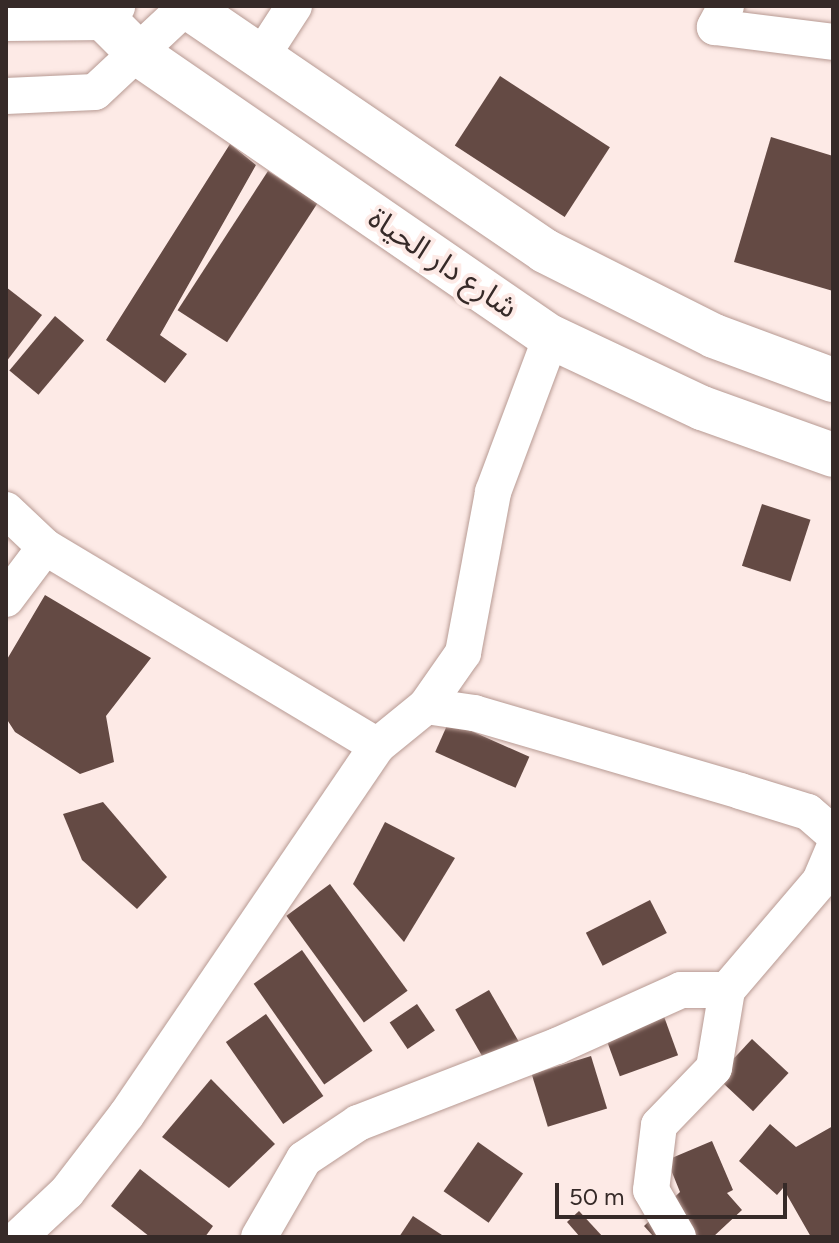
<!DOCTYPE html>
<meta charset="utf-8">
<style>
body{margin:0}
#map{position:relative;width:839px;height:1243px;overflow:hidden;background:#fdeae6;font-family:Figtree,"Noto Sans Arabic",sans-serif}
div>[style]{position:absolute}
.building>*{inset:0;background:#644a44;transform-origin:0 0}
.roads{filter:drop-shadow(0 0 2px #b79a93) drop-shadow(0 0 2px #b79a93)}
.minor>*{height:36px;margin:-18px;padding:0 18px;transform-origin:18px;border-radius:18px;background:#fff}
.secondary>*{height:44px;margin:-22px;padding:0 22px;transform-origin:22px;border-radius:22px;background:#fff}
span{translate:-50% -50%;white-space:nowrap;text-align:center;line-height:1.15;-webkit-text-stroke:8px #fdeae6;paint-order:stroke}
.street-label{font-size:30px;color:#362a28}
.frame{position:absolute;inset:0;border:8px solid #362a28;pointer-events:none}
.scale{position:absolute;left:555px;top:1183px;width:232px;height:36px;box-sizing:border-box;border:4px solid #362a28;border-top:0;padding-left:10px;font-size:24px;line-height:28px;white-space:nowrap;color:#362a28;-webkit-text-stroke:6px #fdeae6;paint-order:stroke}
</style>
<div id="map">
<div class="building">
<div style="left:500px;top:76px;width:131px;height:83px;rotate:33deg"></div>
<div style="clip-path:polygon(771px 137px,833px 156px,833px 291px,734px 262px)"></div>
<div style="clip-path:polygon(230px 144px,256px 165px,160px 335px,187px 354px,165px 383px,106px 340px)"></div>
<div style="left:268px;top:171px;width:59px;height:166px;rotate:33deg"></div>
<div style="clip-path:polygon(6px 287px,42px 315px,6px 362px)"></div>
<div style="left:55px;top:316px;width:38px;height:71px;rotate:40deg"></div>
<div style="left:762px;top:504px;width:51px;height:65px;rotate:18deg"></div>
<div style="clip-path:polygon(45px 595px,151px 658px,106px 716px,114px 762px,80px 774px,15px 732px,6px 718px,6px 661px)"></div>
<div style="left:449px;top:721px;width:88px;height:34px;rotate:24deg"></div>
<div style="clip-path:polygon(103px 802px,167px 877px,137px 909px,82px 860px,63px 814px)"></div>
<div style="clip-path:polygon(385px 822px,455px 858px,404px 942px,353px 884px)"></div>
<div style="left:330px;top:884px;width:132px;height:54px;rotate:54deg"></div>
<div style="left:650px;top:900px;width:37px;height:72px;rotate:63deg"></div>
<div style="left:302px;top:950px;width:123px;height:59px;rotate:55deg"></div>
<div style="left:489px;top:990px;width:67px;height:39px;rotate:60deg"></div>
<div style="left:417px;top:1004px;width:32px;height:33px;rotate:56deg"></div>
<div style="left:662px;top:1011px;width:47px;height:62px;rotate:70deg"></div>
<div style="left:266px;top:1014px;width:100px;height:49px;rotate:55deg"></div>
<div style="left:752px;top:1039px;width:50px;height:52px;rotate:43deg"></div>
<div style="left:591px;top:1056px;width:55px;height:62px;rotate:73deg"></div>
<div style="clip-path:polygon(211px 1079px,275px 1144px,229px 1188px,162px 1137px)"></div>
<div style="clip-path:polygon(770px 1124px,796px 1147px,833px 1126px,833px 1234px,828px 1237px,811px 1237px,783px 1188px,777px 1195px,739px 1161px)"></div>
<div style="clip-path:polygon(712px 1141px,733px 1190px,727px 1193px,742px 1210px,713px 1237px,654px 1237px,644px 1226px,680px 1192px,667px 1160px)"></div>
<div style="left:478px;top:1142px;width:55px;height:60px;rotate:35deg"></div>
<div style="clip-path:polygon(140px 1169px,213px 1226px,205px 1237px,150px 1237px,111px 1206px)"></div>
<div style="clip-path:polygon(579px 1211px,603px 1237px,580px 1237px,567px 1222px)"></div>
<div style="clip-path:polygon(413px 1216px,445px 1237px,399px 1237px)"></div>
</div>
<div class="roads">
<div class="minor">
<div style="left:726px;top:6px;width:24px;rotate:118deg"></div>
<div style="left:715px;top:27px;width:119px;rotate:7.2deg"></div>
<div style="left:6px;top:23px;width:100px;rotate:-0.6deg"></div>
<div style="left:106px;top:22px;width:19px;rotate:-54deg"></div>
<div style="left:263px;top:54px;width:57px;rotate:-57.1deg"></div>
<div style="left:6px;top:96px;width:89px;rotate:-2.6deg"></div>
<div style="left:95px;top:92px;width:126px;rotate:-43.1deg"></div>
<div style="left:6px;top:510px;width:54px;rotate:43.5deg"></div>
<div style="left:45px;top:547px;width:65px;rotate:126.9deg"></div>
<div style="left:45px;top:547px;width:387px;rotate:30.9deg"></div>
<div style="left:426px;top:706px;width:49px;rotate:8.3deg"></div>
<div style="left:474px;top:713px;width:277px;rotate:16.3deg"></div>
<div style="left:740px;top:791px;width:71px;rotate:17.2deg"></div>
<div style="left:808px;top:812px;width:33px;rotate:41deg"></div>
<div style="left:19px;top:1237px;width:66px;rotate:-43.2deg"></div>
<div style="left:67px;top:1192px;width:98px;rotate:-52.4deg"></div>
<div style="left:127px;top:1114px;width:445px;rotate:-55.8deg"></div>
<div style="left:377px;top:746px;width:63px;rotate:-39.2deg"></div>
<div style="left:426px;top:706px;width:65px;rotate:-55.1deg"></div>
<div style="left:463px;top:653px;width:164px;rotate:-79.4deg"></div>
<div style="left:493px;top:492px;width:165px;rotate:-69.5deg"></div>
<div style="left:259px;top:1237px;width:90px;rotate:-60deg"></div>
<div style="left:304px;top:1159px;width:65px;rotate:-33.7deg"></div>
<div style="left:358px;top:1123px;width:213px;rotate:-21.2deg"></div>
<div style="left:557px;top:1046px;width:136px;rotate:-24.3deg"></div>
<div style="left:681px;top:990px;width:46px"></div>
<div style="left:678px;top:1237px;width:54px;rotate:-119.9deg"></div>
<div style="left:651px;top:1190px;width:65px;rotate:-83deg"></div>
<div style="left:659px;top:1125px;width:79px;rotate:-46deg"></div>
<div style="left:714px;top:1068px;width:79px;rotate:-80.5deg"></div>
<div style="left:727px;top:990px;width:143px;rotate:-49.5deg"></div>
<div style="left:820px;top:881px;width:34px;rotate:-67deg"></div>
</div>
<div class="secondary">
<div style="left:91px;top:6px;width:69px;rotate:45deg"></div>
<div style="left:140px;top:55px;width:498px;rotate:34.5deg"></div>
<div style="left:551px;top:337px;width:167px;rotate:25.2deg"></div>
<div style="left:702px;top:408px;width:139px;rotate:19.7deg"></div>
<div style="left:186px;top:6px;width:435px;rotate:34.3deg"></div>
<div style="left:545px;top:251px;width:189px;rotate:26.7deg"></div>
<div style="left:714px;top:336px;width:127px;rotate:20.3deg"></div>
</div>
</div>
<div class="street-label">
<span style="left:443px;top:263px;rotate:34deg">شارع دار الحياة</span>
</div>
<div class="frame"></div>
<div class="scale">50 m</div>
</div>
